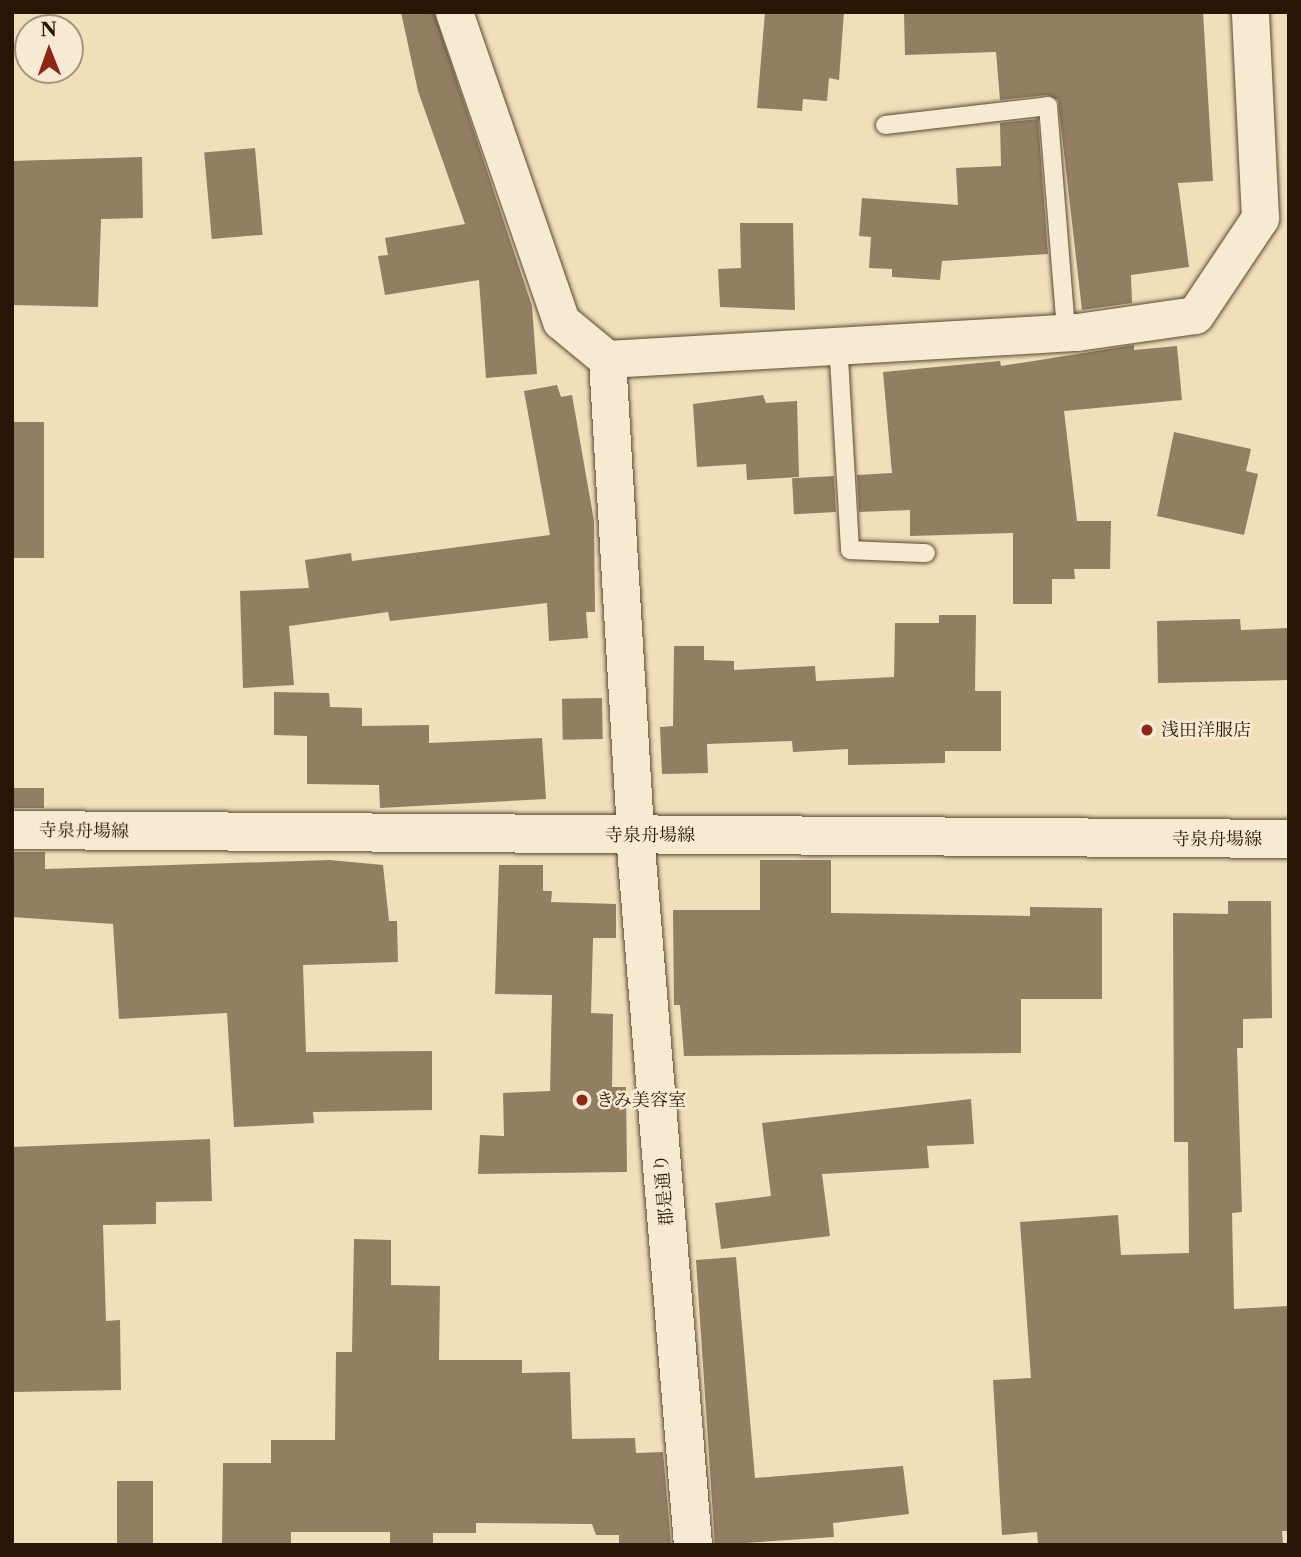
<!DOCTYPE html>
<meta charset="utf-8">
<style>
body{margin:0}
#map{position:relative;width:1301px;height:1557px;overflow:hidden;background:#f1dfba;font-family:"Libre Caslon Text","Noto Serif JP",serif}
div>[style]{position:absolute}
.building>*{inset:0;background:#917e63;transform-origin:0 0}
.roads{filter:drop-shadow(0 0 2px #5b4832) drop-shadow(0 0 2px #5b4832)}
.lane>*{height:18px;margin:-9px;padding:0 9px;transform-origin:9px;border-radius:9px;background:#f6ead2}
.street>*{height:37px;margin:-18.5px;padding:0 18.5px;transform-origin:18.5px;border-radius:18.5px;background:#f6ead2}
.secondary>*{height:38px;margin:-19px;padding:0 19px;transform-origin:19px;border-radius:19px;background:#f6ead2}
.dots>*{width:19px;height:19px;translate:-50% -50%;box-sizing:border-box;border:4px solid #f6ead2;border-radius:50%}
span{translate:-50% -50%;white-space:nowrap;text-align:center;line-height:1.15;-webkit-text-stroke:5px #f6ead2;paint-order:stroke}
.poi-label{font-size:18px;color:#291505}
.left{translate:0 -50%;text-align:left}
.street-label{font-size:18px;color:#291505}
.frame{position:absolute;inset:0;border:14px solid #291505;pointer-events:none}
.north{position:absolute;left:14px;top:14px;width:70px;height:70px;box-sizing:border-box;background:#f6ead2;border:2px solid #a49580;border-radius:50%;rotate:359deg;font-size:19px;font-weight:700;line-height:28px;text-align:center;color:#291505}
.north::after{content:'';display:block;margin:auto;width:24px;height:32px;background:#8f2418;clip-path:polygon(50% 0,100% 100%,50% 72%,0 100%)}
</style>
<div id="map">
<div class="building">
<div style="clip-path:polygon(401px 12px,434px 12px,532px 306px,537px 374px,486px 378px,479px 280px,385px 295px,378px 256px,388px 255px,385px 238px,465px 224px,418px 91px)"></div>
<div style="clip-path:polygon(765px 12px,844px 12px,839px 80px,829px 78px,827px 101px,803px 99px,802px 111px,757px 108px)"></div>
<div style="clip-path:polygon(904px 12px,1203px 12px,1213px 181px,1178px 183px,1189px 267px,1131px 275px,1132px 303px,1082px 310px,1058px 100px,1047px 95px,1000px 100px,996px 52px,905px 55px)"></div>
<div style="clip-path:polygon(1038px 119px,1048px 254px,942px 261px,940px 280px,892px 277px,892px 269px,869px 268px,871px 237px,859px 236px,862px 198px,958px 205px,956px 168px,1001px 166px,1000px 123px)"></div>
<div style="left:255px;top:148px;width:87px;height:51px;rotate:85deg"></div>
<div style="clip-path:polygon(142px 157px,143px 218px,101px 219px,98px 307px,12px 305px,12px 161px)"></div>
<div style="clip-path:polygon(740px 223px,793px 223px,795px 310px,720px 307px,718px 269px,741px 268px)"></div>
<div style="clip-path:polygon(1134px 345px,1134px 350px,1177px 346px,1182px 400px,1064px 411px,1077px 521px,1111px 521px,1110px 569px,1074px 569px,1075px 579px,1052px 579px,1052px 604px,1013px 604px,1013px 533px,910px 536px,910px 510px,859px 512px,857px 475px,892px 473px,883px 372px,1000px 361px,1001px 366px)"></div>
<div style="clip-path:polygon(557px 385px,561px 397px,572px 395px,594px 521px,595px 612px,586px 612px,588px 638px,549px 641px,547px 603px,390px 621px,388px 612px,289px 626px,294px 685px,243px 688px,240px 591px,309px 588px,305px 560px,351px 553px,352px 561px,550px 535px,524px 391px)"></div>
<div style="clip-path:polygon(763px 395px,766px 403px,797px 401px,799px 477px,747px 480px,746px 464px,697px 467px,693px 404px)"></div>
<div style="left:12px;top:422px;width:32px;height:136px"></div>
<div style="clip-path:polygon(1174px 432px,1251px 449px,1246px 471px,1258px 474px,1244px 535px,1157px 516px)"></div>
<div style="left:834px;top:476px;width:36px;height:42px;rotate:87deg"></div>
<div style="clip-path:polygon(939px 615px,976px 615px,975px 691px,1001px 691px,1001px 751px,945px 751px,945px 763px,848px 765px,848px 749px,793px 752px,792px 741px,707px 744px,708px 773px,662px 774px,660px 727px,673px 726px,674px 646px,704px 646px,704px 660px,734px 661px,734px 670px,815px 666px,816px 681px,894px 677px,895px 623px,939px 623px)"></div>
<div style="clip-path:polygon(1240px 619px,1241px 630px,1289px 628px,1289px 680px,1158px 683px,1157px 621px)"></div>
<div style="clip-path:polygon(274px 692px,329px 693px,330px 707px,362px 708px,362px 726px,429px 725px,429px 743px,542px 738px,546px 799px,380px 808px,379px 785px,307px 784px,307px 736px,274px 735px)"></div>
<div style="left:602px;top:698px;width:41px;height:40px;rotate:89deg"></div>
<div style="left:44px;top:788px;width:20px;height:32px;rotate:90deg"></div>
<div style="clip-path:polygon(12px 852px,45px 852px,45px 869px,330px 860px,383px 865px,389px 921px,397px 921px,398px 962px,303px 965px,306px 1052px,432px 1051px,432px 1110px,313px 1112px,314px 1123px,234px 1127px,227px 1013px,119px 1019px,113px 924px,12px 917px)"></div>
<div style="clip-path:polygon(760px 860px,831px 860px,831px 913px,1030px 916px,1030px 907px,1102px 908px,1102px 999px,1021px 999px,1021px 1053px,684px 1056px,680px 1005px,674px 1005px,673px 910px,760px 910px)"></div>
<div style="clip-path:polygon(499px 865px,543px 865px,543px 891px,552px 891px,551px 902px,616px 904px,616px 938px,593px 938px,591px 1013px,613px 1014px,612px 1087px,626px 1087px,627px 1172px,478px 1174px,480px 1135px,504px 1136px,503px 1093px,550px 1091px,552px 995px,495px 994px)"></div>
<div style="clip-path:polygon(1228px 901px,1271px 901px,1272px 1018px,1243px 1019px,1243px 1048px,1237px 1048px,1242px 1212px,1232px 1213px,1234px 1309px,1289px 1306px,1289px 1531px,1282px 1531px,1283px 1545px,1038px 1545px,1037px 1532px,1002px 1535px,993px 1380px,1031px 1378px,1020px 1222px,1118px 1215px,1121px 1255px,1189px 1253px,1188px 1142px,1174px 1142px,1173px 913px,1228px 914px)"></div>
<div style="clip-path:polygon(971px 1099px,974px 1144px,927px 1146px,929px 1168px,822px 1174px,830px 1236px,721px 1249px,715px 1203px,771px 1196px,762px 1123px)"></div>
<div style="clip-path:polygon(210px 1139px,212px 1201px,156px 1202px,156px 1224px,103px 1225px,106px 1321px,120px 1320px,121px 1390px,12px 1392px,12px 1147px)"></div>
<div style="clip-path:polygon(354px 1239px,391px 1240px,391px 1285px,440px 1286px,439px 1360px,522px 1360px,522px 1373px,570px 1372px,572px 1439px,635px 1438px,636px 1453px,663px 1452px,671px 1545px,619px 1545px,619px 1535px,596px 1535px,592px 1524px,476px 1523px,476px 1533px,433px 1533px,433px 1545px,390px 1545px,390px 1532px,291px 1532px,291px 1545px,222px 1545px,223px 1463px,271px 1463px,271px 1440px,335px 1440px,336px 1352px,352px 1352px)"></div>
<div style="clip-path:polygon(736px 1257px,755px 1478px,903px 1466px,909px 1514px,833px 1523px,834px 1537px,715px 1545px,696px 1260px)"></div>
<div style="left:117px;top:1481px;width:36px;height:64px"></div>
</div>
<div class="roads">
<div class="lane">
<div style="left:885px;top:125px;width:164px;rotate:-6.6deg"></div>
<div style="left:1048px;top:106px;width:227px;rotate:85.4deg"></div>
<div style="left:838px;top:341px;width:209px;rotate:86.7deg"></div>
<div style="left:850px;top:550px;width:76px;rotate:2.3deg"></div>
</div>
<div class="street">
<div style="left:454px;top:12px;width:327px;rotate:70.9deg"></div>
<div style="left:561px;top:321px;width:60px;rotate:39.6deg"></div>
<div style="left:607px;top:359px;width:471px;rotate:-3.3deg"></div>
<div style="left:1077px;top:332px;width:119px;rotate:-8.2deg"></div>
<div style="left:1195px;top:315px;width:117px;rotate:-56.2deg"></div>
<div style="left:1260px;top:218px;width:206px;rotate:-92.8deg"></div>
<div style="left:607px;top:359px;width:477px;rotate:86.6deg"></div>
</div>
<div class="secondary">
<div style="left:12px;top:830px;width:1277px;rotate:0.4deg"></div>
<div style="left:635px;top:835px;width:712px;rotate:85.33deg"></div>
</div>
</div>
<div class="dots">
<div style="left:1147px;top:730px;background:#8f2418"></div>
<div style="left:582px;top:1100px;background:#8f2418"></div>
</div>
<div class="poi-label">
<span class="left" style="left:1161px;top:730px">浅田洋服店</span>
<span class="left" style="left:596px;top:1100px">きみ美容室</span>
</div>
<div class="street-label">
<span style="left:84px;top:831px;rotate:1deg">寺泉舟場線</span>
<span style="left:650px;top:835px">寺泉舟場線</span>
<span style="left:1217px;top:839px">寺泉舟場線</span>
<span style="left:664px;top:1190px;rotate:-95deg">郡是通り</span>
</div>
<div class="frame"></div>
<div class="north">N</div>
</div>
